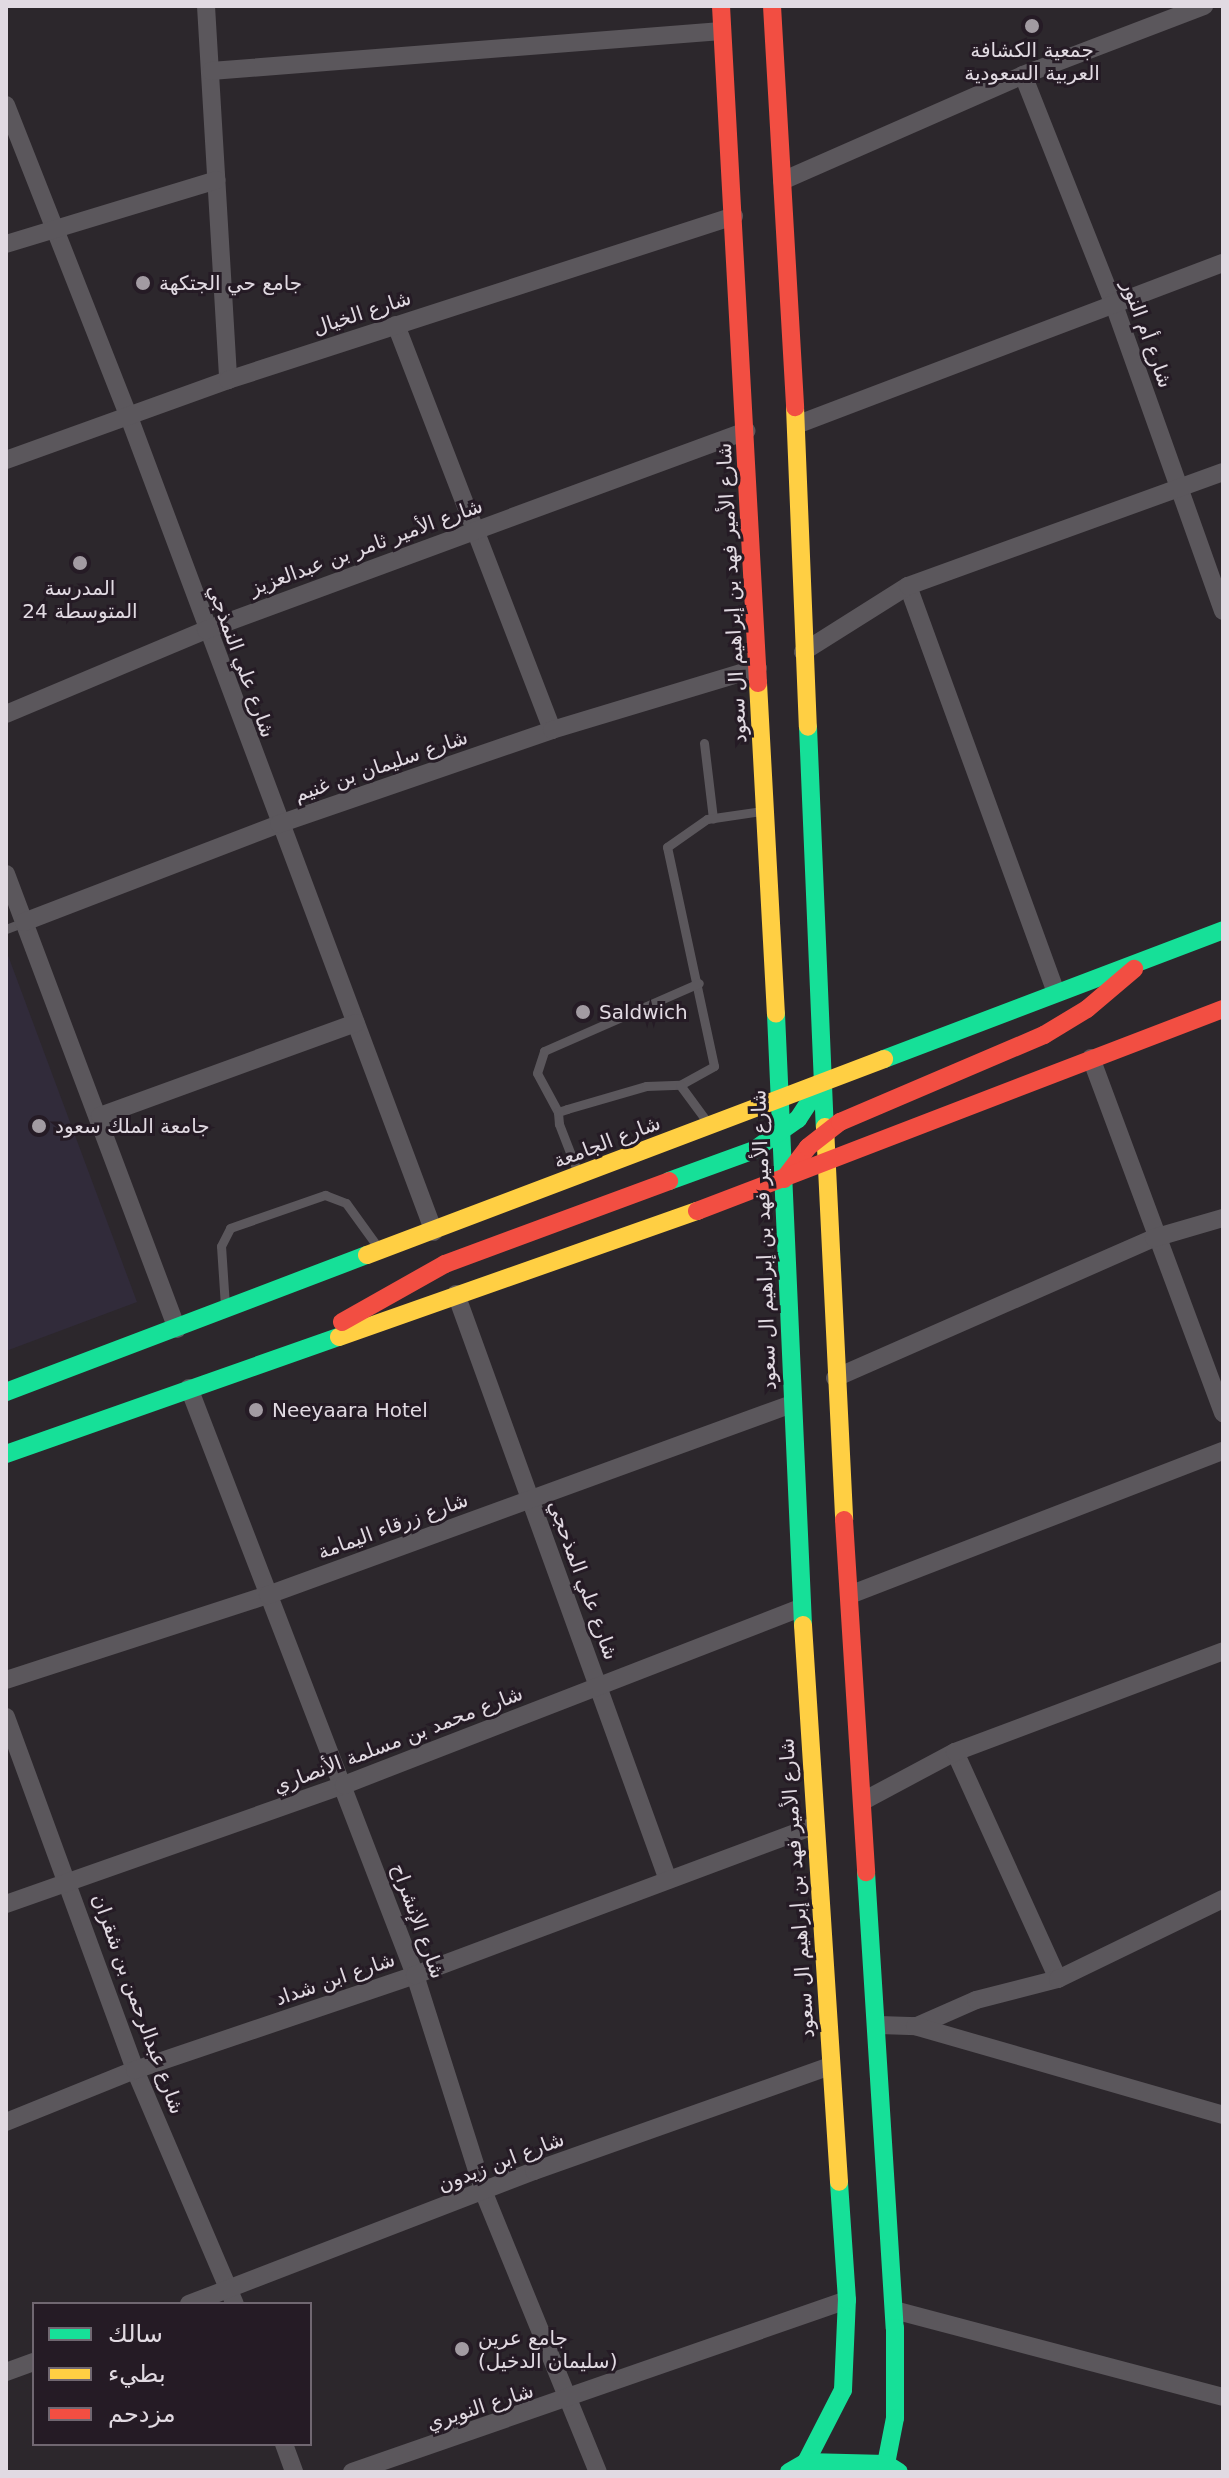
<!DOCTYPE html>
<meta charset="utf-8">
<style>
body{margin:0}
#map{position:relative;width:1229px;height:2478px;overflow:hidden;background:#2c272c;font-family:"DejaVu Sans",Cairo,sans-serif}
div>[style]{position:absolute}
.education>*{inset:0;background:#312b3a}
.lane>*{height:9px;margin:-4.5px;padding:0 4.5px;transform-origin:4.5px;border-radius:4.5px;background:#5b575c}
.street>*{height:18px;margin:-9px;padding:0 9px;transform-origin:9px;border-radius:9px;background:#5b575c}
.fast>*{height:18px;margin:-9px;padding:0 9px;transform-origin:9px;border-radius:9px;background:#16e098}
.slow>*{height:18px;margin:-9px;padding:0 9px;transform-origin:9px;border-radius:9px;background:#ffcf43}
.jam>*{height:18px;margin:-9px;padding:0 9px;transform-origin:9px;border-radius:9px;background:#f24e42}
.dots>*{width:22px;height:22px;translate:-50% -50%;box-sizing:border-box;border:4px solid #251b25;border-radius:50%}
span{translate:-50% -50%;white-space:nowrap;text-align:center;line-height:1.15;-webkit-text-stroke:6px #251b25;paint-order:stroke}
.poi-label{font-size:20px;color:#e1dae2}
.left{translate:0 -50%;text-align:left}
.street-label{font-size:20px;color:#e1dae2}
.frame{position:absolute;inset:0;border:8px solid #e1dae2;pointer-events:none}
.legend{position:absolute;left:32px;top:2302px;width:280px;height:144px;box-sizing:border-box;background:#251b25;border:2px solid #706771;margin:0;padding:10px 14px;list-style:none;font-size:24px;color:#e1dae2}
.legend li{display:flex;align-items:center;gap:16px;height:40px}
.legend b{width:40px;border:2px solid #706771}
</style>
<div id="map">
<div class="education">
<div style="clip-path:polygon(6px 950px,137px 1302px,6px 1351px)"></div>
</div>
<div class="lane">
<div style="left:704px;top:743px;width:76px;rotate:83.2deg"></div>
<div style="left:6px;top:929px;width:19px;rotate:-21deg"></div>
<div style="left:680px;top:1085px;width:39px;rotate:-29deg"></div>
<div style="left:714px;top:1066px;width:224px;rotate:-102.1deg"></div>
<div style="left:667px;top:847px;width:49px;rotate:-35deg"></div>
<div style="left:707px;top:819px;width:56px;rotate:-8.3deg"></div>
<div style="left:558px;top:1112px;width:44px;rotate:-118.3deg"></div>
<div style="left:537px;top:1073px;width:23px;rotate:-72deg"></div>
<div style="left:544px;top:1051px;width:169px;rotate:-23.7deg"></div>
<div style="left:578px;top:1173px;width:53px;rotate:-111.2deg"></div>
<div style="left:559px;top:1124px;width:12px;rotate:-95deg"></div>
<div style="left:558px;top:1112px;width:9px;rotate:-18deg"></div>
<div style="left:567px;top:1109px;width:82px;rotate:-16.2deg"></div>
<div style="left:646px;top:1086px;width:34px;rotate:-2deg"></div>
<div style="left:680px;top:1085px;width:47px;rotate:53.6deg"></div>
<div style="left:225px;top:1306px;width:60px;rotate:-93.8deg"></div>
<div style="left:221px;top:1246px;width:20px;rotate:-63deg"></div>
<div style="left:230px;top:1228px;width:101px;rotate:-19.2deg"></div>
<div style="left:325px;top:1195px;width:22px;rotate:21deg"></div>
<div style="left:346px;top:1203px;width:53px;rotate:54.2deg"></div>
</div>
<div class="street">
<div style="left:206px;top:6px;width:375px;rotate:86.6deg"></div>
<div style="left:211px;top:71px;width:512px;rotate:-4.48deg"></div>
<div style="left:1023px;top:75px;width:244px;rotate:68.4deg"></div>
<div style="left:1113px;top:302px;width:328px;rotate:70.4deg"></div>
<div style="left:6px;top:105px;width:335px;rotate:68.5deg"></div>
<div style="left:129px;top:417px;width:870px;rotate:69.48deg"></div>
<div style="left:782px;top:181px;width:263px;rotate:-23.7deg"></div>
<div style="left:1023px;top:75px;width:194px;rotate:-20.9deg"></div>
<div style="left:6px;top:244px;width:220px;rotate:-16.9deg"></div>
<div style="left:396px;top:325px;width:434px;rotate:68.9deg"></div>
<div style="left:796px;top:425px;width:457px;rotate:-20.8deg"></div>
<div style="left:6px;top:460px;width:236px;rotate:-19.8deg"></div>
<div style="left:228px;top:380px;width:532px;rotate:-17.96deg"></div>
<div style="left:908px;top:586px;width:432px;rotate:70deg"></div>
<div style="left:803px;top:652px;width:124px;rotate:-32.2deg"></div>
<div style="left:908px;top:586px;width:335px;rotate:-19.9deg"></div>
<div style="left:6px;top:714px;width:217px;rotate:-22.8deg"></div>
<div style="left:206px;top:630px;width:576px;rotate:-20.23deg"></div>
<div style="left:6px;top:874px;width:486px;rotate:69.4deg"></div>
<div style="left:24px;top:922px;width:273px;rotate:-21deg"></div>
<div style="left:279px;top:824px;width:289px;rotate:-19deg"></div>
<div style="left:552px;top:730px;width:215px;rotate:-16.8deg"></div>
<div style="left:1091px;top:1058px;width:379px;rotate:69.6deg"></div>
<div style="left:100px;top:1116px;width:272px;rotate:-20deg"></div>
<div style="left:456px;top:1294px;width:623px;rotate:70.11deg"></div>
<div style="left:835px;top:1378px;width:348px;rotate:-23.7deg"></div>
<div style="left:1154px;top:1238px;width:72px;rotate:-16.2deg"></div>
<div style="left:189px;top:1388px;width:629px;rotate:68.94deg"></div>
<div style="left:415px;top:1975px;width:229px;rotate:72.4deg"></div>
<div style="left:484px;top:2193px;width:301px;rotate:67.8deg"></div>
<div style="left:852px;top:1594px;width:398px;rotate:-21.1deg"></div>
<div style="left:6px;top:1680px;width:275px;rotate:-18deg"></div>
<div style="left:268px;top:1595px;width:558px;rotate:-20.03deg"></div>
<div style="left:6px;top:1717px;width:376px;rotate:69.9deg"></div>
<div style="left:135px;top:2070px;width:254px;rotate:66.9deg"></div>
<div style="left:955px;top:1752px;width:249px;rotate:65.6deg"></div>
<div style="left:865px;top:1800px;width:102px;rotate:-28.1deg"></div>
<div style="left:955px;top:1752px;width:286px;rotate:-20.6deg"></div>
<div style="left:6px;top:1904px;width:358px;rotate:-19.4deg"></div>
<div style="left:344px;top:1785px;width:491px;rotate:-21.2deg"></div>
<div style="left:879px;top:2025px;width:38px;rotate:2deg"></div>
<div style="left:917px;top:2026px;width:64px;rotate:-23.8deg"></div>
<div style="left:976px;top:2000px;width:85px;rotate:-14.4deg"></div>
<div style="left:1058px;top:1979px;width:183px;rotate:-25.9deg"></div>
<div style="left:915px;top:2026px;width:321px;rotate:16.1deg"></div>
<div style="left:6px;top:2122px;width:139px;rotate:-22deg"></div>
<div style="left:135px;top:2070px;width:296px;rotate:-18.7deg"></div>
<div style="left:415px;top:1975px;width:426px;rotate:-20.5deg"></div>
<div style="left:189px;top:2304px;width:370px;rotate:-21.1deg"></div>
<div style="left:534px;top:2171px;width:315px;rotate:-19.5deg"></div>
<div style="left:894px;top:2310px;width:340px;rotate:14.8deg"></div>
<div style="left:6px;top:2372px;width:30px;rotate:-20deg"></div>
<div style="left:284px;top:2444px;width:30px;rotate:70deg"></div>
<div style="left:352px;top:2472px;width:524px;rotate:-19.16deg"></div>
</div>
<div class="fast">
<div style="left:808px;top:727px;width:400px;rotate:87.6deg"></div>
<div style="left:776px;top:1014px;width:612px;rotate:87.47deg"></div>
<div style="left:884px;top:1059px;width:363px;rotate:-20.8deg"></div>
<div style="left:669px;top:1181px;width:90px;rotate:-20deg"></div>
<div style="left:754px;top:1150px;width:54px;rotate:-35.2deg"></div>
<div style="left:798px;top:1119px;width:42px;rotate:-56.7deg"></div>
<div style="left:6px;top:1392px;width:386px;rotate:-20.8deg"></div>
<div style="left:6px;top:1454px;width:353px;rotate:-19.4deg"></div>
<div style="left:866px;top:1872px;width:457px;rotate:86.4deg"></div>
<div style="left:895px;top:2328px;width:90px;rotate:90deg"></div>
<div style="left:895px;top:2418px;width:47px;rotate:101.1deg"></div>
<div style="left:806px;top:2462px;width:81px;rotate:-62.8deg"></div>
<div style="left:843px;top:2390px;width:90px;rotate:-87.5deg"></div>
<div style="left:847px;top:2300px;width:118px;rotate:-93.9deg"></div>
<div style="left:789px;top:2472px;width:20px;rotate:-30deg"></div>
<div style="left:806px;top:2462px;width:80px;rotate:1.4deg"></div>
<div style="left:886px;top:2464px;width:15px;rotate:32deg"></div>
</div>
<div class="slow">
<div style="left:795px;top:407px;width:320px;rotate:87.7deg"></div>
<div style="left:758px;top:683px;width:331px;rotate:86.9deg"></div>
<div style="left:825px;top:1127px;width:393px;rotate:87.2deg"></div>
<div style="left:367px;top:1255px;width:553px;rotate:-20.76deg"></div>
<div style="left:339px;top:1337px;width:380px;rotate:-19.4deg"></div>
<div style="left:803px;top:1625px;width:558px;rotate:86.3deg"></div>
</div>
<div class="jam">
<div style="left:721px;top:6px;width:678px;rotate:86.87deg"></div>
<div style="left:772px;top:6px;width:402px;rotate:86.7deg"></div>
<div style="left:784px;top:1179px;width:40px;rotate:-53deg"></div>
<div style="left:808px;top:1147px;width:41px;rotate:-38deg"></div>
<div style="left:840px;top:1122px;width:222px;rotate:-23.1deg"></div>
<div style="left:1044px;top:1035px;width:50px;rotate:-31.2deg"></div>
<div style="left:1087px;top:1009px;width:62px;rotate:-40.4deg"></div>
<div style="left:697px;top:1211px;width:563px;rotate:-21.01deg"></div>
<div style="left:342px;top:1322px;width:118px;rotate:-29.4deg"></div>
<div style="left:445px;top:1264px;width:239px;rotate:-20.3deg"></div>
<div style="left:844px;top:1520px;width:353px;rotate:86.4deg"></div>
</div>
<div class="dots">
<div style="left:1032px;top:26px;background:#a29ba2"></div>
<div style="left:143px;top:283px;background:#a29ba2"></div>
<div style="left:80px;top:563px;background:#a29ba2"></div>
<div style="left:583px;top:1012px;background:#a29ba2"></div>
<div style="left:39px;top:1126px;background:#a29ba2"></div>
<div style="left:256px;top:1410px;background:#a29ba2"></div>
<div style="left:462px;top:2349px;background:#a29ba2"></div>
</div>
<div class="poi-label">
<span style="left:1032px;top:62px">جمعية الكشافة<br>العربية السعودية</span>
<span class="left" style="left:159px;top:283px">جامع حي الجتكهة</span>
<span style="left:80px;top:600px">المدرسة<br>المتوسطة 24</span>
<span class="left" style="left:599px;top:1012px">Saldwich</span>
<span class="left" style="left:55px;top:1126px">جامعة الملك سعود</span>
<span class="left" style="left:272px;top:1410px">Neeyaara Hotel</span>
<span class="left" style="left:478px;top:2350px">جامع عرين<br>(سليمان الدخيل)</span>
</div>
<div class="street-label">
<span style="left:362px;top:313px;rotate:-18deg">شارع الخيال</span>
<span style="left:1147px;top:334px;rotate:70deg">شارع أم النور</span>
<span style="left:366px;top:547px;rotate:-20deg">شارع الأمير ثامر بن عبدالعزيز</span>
<span style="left:732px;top:593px;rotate:-93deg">شارع الأمير فهد بن إبراهيم ال سعود</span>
<span style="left:241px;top:661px;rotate:70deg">شارع علي النمذجي</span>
<span style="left:381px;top:766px;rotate:-19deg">شارع سليمان بن غنيم</span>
<span style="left:607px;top:1142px;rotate:-21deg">شارع الجامعة</span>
<span style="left:764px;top:1240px;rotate:-92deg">شارع الأمير فهد بن إبراهيم ال سعود</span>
<span style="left:393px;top:1526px;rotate:-20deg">شارع زرقاء اليمامة</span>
<span style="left:583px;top:1580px;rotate:70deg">شارع علي المذحجي</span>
<span style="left:398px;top:1740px;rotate:-21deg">شارع محمد بن مسلمة الأنصاري</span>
<span style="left:797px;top:1888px;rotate:-94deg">شارع الأمير فهد بن إبراهيم ال سعود</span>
<span style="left:418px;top:1921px;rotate:70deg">شارع الإنشراح</span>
<span style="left:335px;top:1979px;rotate:-19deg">شارع ابن شداد</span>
<span style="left:138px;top:2004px;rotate:70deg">شارع عبدالرحمن بن شقران</span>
<span style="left:501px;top:2162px;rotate:-21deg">شارع ابن زيدون</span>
<span style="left:480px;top:2407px;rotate:-18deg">شارع النويري</span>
</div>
<div class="frame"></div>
<ul class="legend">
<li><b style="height:10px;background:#16e098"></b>سالك</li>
<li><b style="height:10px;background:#ffcf43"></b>بطيء</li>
<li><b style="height:10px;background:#f24e42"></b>مزدحم</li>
</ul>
</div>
